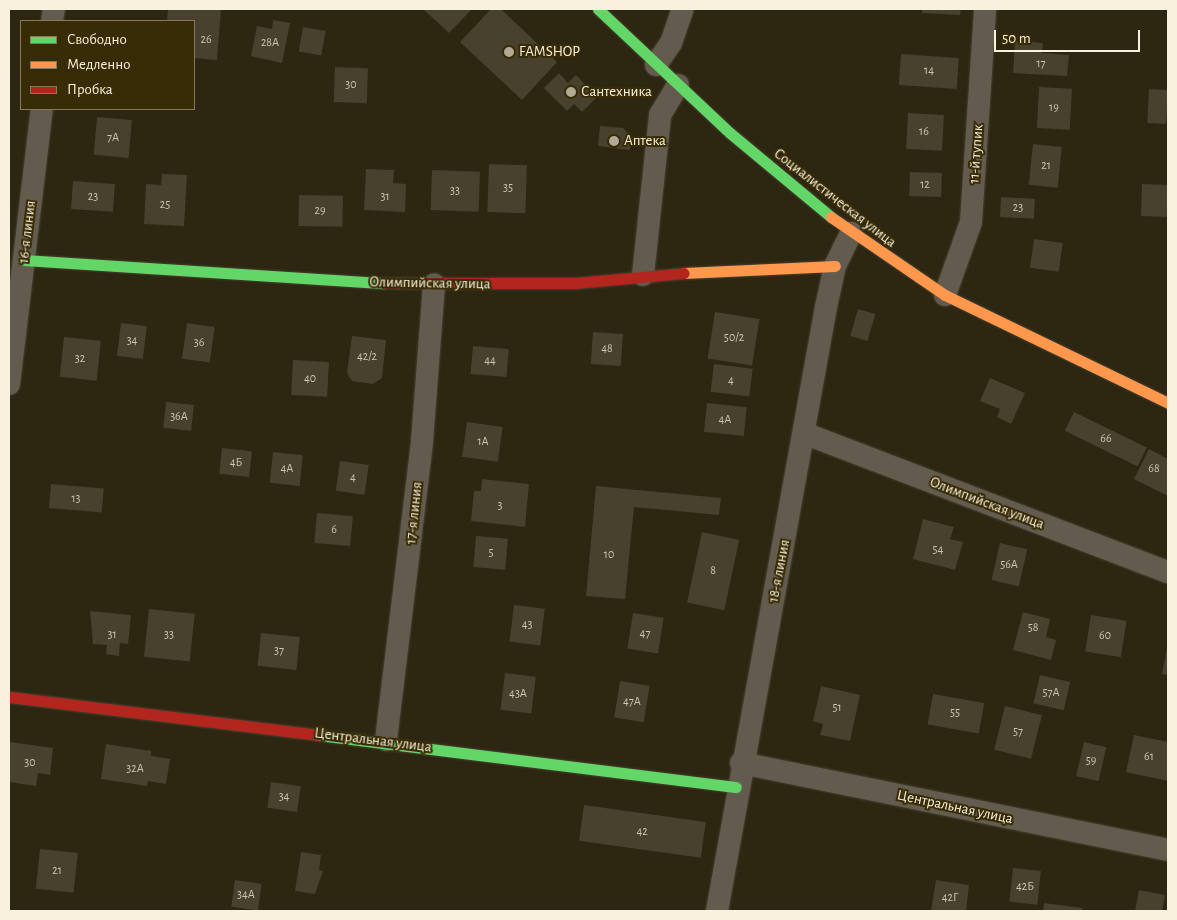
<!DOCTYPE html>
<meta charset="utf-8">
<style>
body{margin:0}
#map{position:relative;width:1177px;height:920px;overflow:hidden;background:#2d2611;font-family:"Alegreya Sans",sans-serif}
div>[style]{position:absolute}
.building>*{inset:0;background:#47412d;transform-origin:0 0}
.roads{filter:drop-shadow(0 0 1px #464132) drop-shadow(0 0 1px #464132)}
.street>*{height:22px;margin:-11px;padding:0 11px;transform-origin:11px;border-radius:11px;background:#635c4e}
.fast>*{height:11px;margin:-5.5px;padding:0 5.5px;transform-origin:5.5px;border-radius:5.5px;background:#63d668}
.slow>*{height:11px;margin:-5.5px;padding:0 5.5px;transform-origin:5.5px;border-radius:5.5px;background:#ff974d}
.jam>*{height:11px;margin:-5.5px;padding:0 5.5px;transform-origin:5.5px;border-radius:5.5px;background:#b3261e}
.dots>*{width:14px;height:14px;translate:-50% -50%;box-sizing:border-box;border:2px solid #382c06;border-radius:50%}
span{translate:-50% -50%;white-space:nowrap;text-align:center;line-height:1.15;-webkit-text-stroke:4px #382c06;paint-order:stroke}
.number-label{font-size:12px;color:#ccc5b1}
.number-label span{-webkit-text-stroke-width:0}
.poi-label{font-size:15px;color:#f9f1dd}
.left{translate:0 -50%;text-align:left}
.street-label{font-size:15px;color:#f9f1dd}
.frame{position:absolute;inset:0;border:10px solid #f9f1dd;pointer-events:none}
.legend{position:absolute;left:20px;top:20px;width:175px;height:90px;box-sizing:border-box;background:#382c06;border:1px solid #857b5c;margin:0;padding:6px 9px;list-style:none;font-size:15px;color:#f9f1dd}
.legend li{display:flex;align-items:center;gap:10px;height:25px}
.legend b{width:25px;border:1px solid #857b5c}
.scale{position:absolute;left:994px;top:30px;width:146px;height:22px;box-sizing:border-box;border:2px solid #f9f1dd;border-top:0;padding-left:6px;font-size:15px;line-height:18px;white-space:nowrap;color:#f9f1dd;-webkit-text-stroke:4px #382c06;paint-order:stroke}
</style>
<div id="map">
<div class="building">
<div style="clip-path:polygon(168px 9px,221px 9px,217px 60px,194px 58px,194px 21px,167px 21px)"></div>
<div style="clip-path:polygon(423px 9px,472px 9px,449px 33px)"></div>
<div style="clip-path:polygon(491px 9px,501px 9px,557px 62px,522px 100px,460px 42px)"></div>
<div style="clip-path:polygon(922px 9px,961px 9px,960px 15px,922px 13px)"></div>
<div style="clip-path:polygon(273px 20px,290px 23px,282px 63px,251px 56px,257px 26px,272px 29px)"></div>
<div style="left:303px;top:27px;width:23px;height:25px;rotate:10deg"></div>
<div style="clip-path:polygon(1015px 41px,1043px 43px,1042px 53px,1069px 55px,1067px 76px,1013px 73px)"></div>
<div style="left:901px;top:54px;width:58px;height:31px;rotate:4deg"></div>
<div style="left:335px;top:67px;width:33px;height:35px;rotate:2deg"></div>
<div style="clip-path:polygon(559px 73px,568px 83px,576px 75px,597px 97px,582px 112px,574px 104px,567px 111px,544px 88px)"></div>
<div style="left:1039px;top:87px;width:33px;height:41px;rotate:3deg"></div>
<div style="left:1149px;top:89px;width:19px;height:34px;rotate:3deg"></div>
<div style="left:908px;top:113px;width:36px;height:36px;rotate:3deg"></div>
<div style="left:97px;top:117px;width:35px;height:38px;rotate:5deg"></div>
<div style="clip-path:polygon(600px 126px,623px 128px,631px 136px,630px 150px,598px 146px)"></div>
<div style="left:1033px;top:144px;width:29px;height:41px;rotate:6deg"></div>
<div style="left:489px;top:164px;width:38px;height:48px;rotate:2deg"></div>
<div style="clip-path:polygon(366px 169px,394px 170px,393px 183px,406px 184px,405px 212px,364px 210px)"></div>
<div style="left:432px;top:170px;width:48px;height:40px;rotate:2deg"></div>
<div style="left:910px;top:172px;width:32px;height:24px;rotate:2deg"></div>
<div style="clip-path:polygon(162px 174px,187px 175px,184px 226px,144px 224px,146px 184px,161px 185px)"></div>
<div style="left:73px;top:181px;width:42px;height:28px;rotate:4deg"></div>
<div style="left:1142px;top:184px;width:26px;height:32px;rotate:2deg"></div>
<div style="left:299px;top:195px;width:44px;height:31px;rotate:1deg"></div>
<div style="left:1001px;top:197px;width:34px;height:20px;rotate:3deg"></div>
<div style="left:1034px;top:239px;width:29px;height:29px;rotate:8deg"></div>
<div style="left:858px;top:309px;width:18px;height:28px;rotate:16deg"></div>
<div style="left:715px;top:312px;width:45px;height:47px;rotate:9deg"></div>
<div style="left:121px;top:323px;width:26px;height:33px;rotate:7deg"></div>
<div style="left:187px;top:323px;width:28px;height:36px;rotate:8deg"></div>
<div style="left:593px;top:332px;width:30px;height:32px;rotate:4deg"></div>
<div style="clip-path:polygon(352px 336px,386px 340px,382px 378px,373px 384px,352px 381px,347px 373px)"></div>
<div style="left:64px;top:337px;width:37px;height:40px;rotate:6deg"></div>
<div style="left:473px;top:346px;width:36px;height:28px;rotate:5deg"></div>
<div style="left:293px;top:360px;width:36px;height:35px;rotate:3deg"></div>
<div style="left:714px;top:364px;width:39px;height:28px;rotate:7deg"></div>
<div style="clip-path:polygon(990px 378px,1025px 393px,1011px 424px,997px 417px,1000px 409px,980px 401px)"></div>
<div style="left:166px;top:402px;width:28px;height:26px;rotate:6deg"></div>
<div style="left:707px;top:403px;width:40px;height:29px;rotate:6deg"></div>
<div style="left:1074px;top:412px;width:81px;height:21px;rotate:26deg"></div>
<div style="left:467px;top:422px;width:36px;height:35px;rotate:8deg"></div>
<div style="left:222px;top:448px;width:30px;height:26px;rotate:6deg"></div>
<div style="clip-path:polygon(1149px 449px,1168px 459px,1168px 496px,1134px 479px)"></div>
<div style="left:273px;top:452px;width:30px;height:31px;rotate:6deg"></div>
<div style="left:340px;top:461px;width:29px;height:30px;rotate:8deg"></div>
<div style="clip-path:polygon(482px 479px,529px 484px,525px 527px,471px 521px,474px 491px,481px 491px)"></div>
<div style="left:51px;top:484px;width:53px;height:24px;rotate:5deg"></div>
<div style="clip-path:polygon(596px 486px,721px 498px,719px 515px,634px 507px,625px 599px,586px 596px)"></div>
<div style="left:317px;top:513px;width:36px;height:30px;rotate:5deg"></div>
<div style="clip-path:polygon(923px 519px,954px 527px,950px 539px,963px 542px,955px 570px,913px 559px)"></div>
<div style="left:702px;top:532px;width:38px;height:72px;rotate:12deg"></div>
<div style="left:476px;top:536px;width:32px;height:31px;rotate:5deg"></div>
<div style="left:1000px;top:543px;width:28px;height:38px;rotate:13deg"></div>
<div style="left:514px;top:605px;width:31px;height:37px;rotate:7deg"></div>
<div style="left:149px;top:609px;width:46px;height:48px;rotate:6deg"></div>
<div style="clip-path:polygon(90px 611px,131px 615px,128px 644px,120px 643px,119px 656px,106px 654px,107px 645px,93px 644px)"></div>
<div style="clip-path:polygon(1023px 612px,1050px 619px,1046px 637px,1056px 640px,1051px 660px,1013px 650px)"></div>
<div style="left:633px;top:613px;width:31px;height:36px;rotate:9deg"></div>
<div style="left:1091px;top:615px;width:36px;height:37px;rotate:9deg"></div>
<div style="left:261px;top:633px;width:39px;height:33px;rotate:6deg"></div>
<div style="clip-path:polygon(1167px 648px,1168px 648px,1168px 675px,1162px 674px)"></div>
<div style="left:505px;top:673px;width:31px;height:37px;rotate:7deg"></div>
<div style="left:1040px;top:675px;width:31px;height:29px;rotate:13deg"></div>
<div style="left:620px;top:681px;width:30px;height:37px;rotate:9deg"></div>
<div style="clip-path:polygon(821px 686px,860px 695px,850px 741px,820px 735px,823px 724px,813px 721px)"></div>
<div style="left:933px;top:694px;width:52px;height:31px;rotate:10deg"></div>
<div style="left:1005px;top:706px;width:38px;height:45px;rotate:14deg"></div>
<div style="clip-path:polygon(1134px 735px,1168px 742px,1168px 781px,1126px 772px)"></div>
<div style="clip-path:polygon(10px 742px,53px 748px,50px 775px,38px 773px,36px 786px,9px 782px)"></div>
<div style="left:1084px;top:742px;width:23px;height:35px;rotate:13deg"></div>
<div style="clip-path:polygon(106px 744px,151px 751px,151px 756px,170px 759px,166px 784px,148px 781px,147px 786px,101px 779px)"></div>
<div style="left:271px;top:782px;width:30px;height:26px;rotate:8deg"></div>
<div style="left:584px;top:805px;width:123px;height:36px;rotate:8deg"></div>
<div style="left:40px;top:849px;width:38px;height:40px;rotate:6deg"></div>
<div style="clip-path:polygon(301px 852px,321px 855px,319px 870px,323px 871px,315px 894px,295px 891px)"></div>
<div style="left:1013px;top:868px;width:28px;height:34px;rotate:6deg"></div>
<div style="left:235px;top:880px;width:27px;height:27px;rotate:8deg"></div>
<div style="clip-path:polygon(936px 880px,969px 885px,966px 911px,931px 911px)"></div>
<div style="clip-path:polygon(1139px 890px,1165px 895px,1162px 911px,1135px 911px)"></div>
<div style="clip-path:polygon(1044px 903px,1082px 908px,1082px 911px,1043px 911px)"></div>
</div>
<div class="roads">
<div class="street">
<div style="left:52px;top:21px;width:12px;rotate:-81deg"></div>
<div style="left:656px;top:65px;width:27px;rotate:-56deg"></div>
<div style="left:671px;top:43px;width:36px;rotate:-71deg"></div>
<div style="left:643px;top:275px;width:161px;rotate:-83.9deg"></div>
<div style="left:660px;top:115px;width:35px;rotate:-59deg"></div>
<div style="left:945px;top:295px;width:77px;rotate:-70.4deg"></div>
<div style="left:971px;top:222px;width:213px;rotate:-86.2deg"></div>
<div style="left:9px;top:384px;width:277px;rotate:-83.2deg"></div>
<div style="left:806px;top:434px;width:387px;rotate:20.9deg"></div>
<div style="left:386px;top:740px;width:301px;rotate:-83.1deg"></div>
<div style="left:422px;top:441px;width:157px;rotate:-85.6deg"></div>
<div style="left:741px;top:763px;width:436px;rotate:11.5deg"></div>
<div style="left:717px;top:911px;width:614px;rotate:-79.77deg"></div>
<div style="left:826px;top:307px;width:42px;rotate:-77.6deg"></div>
<div style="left:835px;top:266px;width:37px;rotate:-64deg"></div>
</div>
<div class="fast">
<div style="left:598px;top:9px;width:181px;rotate:43.2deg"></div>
<div style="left:730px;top:133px;width:131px;rotate:39.7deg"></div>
<div style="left:24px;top:260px;width:361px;rotate:3.7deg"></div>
<div style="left:318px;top:735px;width:421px;rotate:7.1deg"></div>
</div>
<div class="slow">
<div style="left:831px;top:217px;width:138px;rotate:34.4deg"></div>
<div style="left:945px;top:295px;width:248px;rotate:25.8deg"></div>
<div style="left:684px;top:273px;width:151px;rotate:-2.7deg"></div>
</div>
<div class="jam">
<div style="left:384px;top:283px;width:191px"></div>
<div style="left:575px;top:283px;width:109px;rotate:-5.2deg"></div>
<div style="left:9px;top:697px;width:311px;rotate:7deg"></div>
</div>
</div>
<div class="dots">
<div style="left:509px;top:52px;background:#b2aa96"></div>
<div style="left:571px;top:92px;background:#b2aa96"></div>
<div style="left:614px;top:141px;background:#b2aa96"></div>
</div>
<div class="number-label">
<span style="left:206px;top:40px">26</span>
<span style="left:270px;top:43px">28А</span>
<span style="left:1041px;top:64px">17</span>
<span style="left:929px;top:71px">14</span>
<span style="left:351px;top:85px">30</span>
<span style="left:1054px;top:108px">19</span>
<span style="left:924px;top:132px">16</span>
<span style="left:113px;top:138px">7А</span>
<span style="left:1046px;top:166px">21</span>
<span style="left:925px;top:185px">12</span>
<span style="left:508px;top:188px">35</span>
<span style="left:455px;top:191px">33</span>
<span style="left:93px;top:197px">23</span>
<span style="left:385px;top:197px">31</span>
<span style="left:165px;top:205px">25</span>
<span style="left:1018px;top:208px">23</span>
<span style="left:320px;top:211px">29</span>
<span style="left:734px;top:338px">50/2</span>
<span style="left:132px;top:341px">34</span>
<span style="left:199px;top:343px">36</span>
<span style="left:607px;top:349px">48</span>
<span style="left:367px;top:357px">42/2</span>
<span style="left:80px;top:359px">32</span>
<span style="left:490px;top:361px">44</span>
<span style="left:310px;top:379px">40</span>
<span style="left:731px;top:381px">4</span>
<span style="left:179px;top:417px">36А</span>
<span style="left:725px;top:420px">4А</span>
<span style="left:1106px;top:439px">66</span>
<span style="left:483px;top:442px">1А</span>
<span style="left:236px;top:463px">4Б</span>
<span style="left:287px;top:469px">4А</span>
<span style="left:1154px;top:469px">68</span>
<span style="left:353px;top:478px">4</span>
<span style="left:76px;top:499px">13</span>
<span style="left:500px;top:506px">3</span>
<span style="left:334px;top:530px">6</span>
<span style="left:938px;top:550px">54</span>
<span style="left:491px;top:553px">5</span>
<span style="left:609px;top:555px">10</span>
<span style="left:1009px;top:565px">56А</span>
<span style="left:713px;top:571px">8</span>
<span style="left:527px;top:625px">43</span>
<span style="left:1033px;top:628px">58</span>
<span style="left:645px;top:634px">47</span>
<span style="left:112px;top:635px">31</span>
<span style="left:169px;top:635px">33</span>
<span style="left:1105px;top:636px">60</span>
<span style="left:279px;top:651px">37</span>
<span style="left:1051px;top:693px">57А</span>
<span style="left:518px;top:694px">43А</span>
<span style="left:632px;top:702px">47А</span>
<span style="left:837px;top:708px">51</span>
<span style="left:955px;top:713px">55</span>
<span style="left:1018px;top:732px">57</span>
<span style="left:1149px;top:757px">61</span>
<span style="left:1091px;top:761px">59</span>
<span style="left:30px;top:763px">30</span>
<span style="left:135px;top:769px">32А</span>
<span style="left:284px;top:797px">34</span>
<span style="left:642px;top:832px">42</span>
<span style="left:57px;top:871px">21</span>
<span style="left:1025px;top:887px">42Б</span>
<span style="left:246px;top:895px">34А</span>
<span style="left:950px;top:898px">42Г</span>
</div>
<div class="poi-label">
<span class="left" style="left:519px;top:52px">FAMSHOP</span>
<span class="left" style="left:581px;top:92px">Сантехника</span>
<span class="left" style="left:624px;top:141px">Аптека</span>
</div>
<div class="street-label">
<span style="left:976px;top:154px;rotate:-86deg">11-й тупик</span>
<span style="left:835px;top:198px;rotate:38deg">Социалистическая улица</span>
<span style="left:27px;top:232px;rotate:-83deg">16-я линия</span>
<span style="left:430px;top:283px;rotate:1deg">Олимпийская улица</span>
<span style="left:987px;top:503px;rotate:21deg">Олимпийская улица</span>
<span style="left:414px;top:513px;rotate:-84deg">17-я линия</span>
<span style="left:779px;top:571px;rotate:-79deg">18-я линия</span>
<span style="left:373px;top:740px;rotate:7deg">Центральная улица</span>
<span style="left:955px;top:807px;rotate:12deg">Центральная улица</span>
</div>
<div class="frame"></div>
<ul class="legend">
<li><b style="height:6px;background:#63d668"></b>Свободно</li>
<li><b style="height:6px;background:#ff974d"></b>Медленно</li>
<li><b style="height:6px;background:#b3261e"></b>Пробка</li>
</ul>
<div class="scale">50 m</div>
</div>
